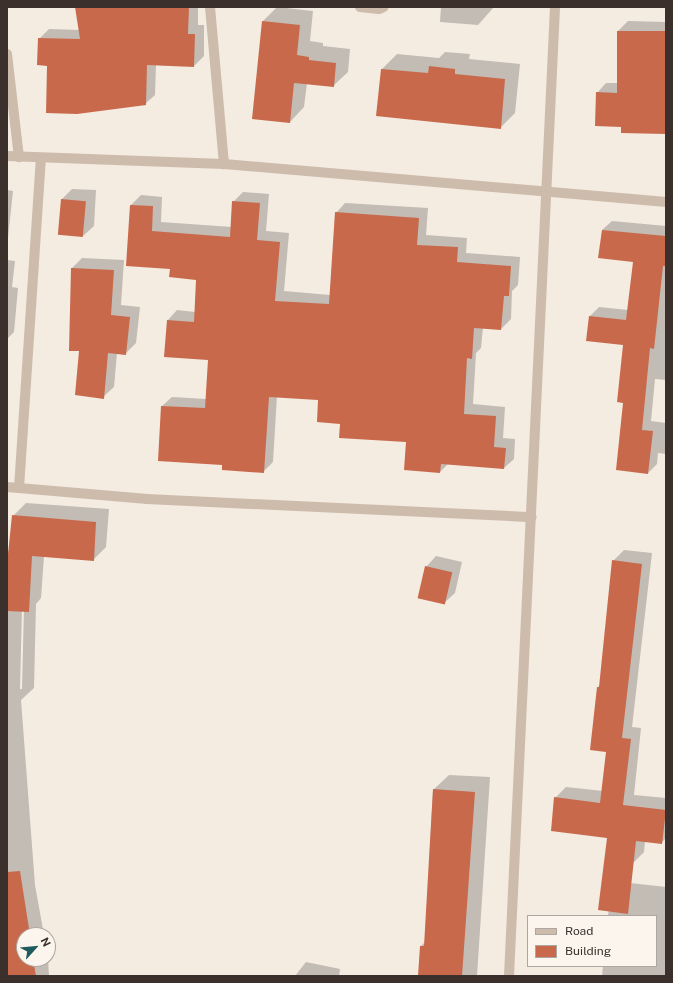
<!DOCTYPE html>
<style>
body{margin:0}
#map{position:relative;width:673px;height:983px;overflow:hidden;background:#f4ebe1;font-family:"Public Sans",sans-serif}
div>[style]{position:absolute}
.shadow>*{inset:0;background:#0003}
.building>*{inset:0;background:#c8694b;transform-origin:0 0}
.street>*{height:10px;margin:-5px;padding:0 5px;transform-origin:5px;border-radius:5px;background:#cdbbac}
span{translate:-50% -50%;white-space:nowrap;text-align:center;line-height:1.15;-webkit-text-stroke:3px #fbf5ee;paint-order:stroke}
.frame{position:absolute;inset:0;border:8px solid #3b302b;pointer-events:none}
.legend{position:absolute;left:527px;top:915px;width:130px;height:52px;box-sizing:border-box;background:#fbf5ee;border:1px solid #aea6a0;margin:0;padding:5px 7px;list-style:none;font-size:12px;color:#3b302b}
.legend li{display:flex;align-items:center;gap:8px;height:20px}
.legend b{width:20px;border:1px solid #aea6a0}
.north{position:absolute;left:16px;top:927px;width:40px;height:40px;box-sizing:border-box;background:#fbf5ee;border:1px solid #aea6a0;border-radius:50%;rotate:63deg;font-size:11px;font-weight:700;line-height:16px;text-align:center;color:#3b302b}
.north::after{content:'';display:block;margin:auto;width:14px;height:18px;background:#1f5a5e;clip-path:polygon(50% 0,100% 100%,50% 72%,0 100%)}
</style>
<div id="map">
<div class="shadow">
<div style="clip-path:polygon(76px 7px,198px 7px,198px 25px,204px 25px,204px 56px,194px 66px,156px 65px,155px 95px,145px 104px,48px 65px,39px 39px,49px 29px,80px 30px)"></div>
<div style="clip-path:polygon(277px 7px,313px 11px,310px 41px,323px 43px,323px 46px,350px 49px,348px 72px,333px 86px,307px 83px,304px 107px,290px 122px,263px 21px)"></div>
<div style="clip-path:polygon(441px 7px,494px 7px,478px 25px,440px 22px)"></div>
<div style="clip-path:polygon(628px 21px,666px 22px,666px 133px,622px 126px,597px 93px,606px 83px,618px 83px,618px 31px)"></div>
<div style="clip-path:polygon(445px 52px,470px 54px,469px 59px,520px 64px,515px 113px,500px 128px,377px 115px,382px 69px,397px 54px,439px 58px)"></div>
<div style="clip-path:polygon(72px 189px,96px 190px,94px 226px,83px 236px,60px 234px,62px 199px)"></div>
<div style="clip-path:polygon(7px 190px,13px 191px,7px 247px)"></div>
<div style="clip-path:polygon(243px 192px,269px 194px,266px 231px,289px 233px,284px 291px,330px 295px,336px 213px,345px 203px,428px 208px,426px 235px,467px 238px,466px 253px,520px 257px,518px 285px,512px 291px,511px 319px,501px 329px,483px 327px,481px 348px,476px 353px,473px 404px,505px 407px,503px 438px,515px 439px,514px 459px,504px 468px,448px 464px,440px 472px,407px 441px,341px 423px,319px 399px,277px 396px,273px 462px,263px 472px,223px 464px,162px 406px,172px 397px,206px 399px,209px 359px,165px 356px,168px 320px,177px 310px,195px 312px,197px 279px,171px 268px,127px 265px,131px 205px,141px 195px,162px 197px,161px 222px,232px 227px,233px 202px)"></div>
<div style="clip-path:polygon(612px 221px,666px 226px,666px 380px,655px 379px,651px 421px,666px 423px,666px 454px,658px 453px,657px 464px,648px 473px,624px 402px,624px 344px,590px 316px,599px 307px,628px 310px,634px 261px,600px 257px,602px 230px)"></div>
<div style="clip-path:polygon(82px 258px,124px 260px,121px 305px,140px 307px,136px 343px,125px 354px,117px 353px,114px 387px,103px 397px,80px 350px,72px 268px)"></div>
<div style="clip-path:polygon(7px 260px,15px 261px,12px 287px,18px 288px,14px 332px,7px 339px)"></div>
<div style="clip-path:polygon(evenodd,26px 503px,109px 509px,106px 547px,93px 560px,44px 556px,41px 598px,36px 604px,34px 688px,21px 700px,35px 885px,44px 935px,24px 935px,24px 959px,48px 959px,49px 976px,7px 976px,7px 551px,10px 551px,13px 516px,26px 503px,22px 607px,24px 607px,22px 689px,20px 689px,22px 607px)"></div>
<div style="clip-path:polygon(624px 550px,652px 553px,632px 727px,641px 728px,634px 795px,666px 798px,666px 838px,661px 843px,645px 841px,644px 852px,633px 863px,608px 837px,555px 798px,566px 787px,603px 791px,607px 752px,598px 687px,601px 684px,613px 561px)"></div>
<div style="clip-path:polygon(436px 556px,462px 562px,455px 593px,444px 603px,426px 567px)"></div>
<div style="clip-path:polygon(449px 775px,490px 777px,477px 976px,419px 976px,421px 946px,425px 942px,433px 790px)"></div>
<div style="clip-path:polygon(621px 882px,666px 887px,666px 976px,602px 976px,603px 966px,656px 966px,656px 916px,608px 916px,611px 892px)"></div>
<div style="clip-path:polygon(306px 962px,340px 969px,339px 976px,295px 976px)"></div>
</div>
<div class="building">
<div style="clip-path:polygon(75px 7px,189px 7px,188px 34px,195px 34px,194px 67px,147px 65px,146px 105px,77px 114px,46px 113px,47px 66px,37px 65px,38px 38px,80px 39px)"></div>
<div style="clip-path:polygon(262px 21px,300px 25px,297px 55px,309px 57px,309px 60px,336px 63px,334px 87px,294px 83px,290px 123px,252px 119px)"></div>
<div style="clip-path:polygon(617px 31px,666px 31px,666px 134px,621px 133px,621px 127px,595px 126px,596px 92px,617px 93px)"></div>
<div style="clip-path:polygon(429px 66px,455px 69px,455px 74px,505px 79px,501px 129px,376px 116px,381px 69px,428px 73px)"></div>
<div style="left:61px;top:199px;width:25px;height:36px;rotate:5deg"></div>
<div style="clip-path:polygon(232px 201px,260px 203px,257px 240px,280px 242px,275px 301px,329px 304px,335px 212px,419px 218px,417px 245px,458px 247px,457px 262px,511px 266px,509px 296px,504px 296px,501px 330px,474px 328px,472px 359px,467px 358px,464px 414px,496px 416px,494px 447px,506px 448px,504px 469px,441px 464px,440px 473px,404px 470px,406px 442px,339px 438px,340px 424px,317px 422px,318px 400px,269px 397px,264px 473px,222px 470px,222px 465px,158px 461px,161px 406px,205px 408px,208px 360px,164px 357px,167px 320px,194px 322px,196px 280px,169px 277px,170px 269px,126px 266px,130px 205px,153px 206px,152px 231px,230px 237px)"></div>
<div style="clip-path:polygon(602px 230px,666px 236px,666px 266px,663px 266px,654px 349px,650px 348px,642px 430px,653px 431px,648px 474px,616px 470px,623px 403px,617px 402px,623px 345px,586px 341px,589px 316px,626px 320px,633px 262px,598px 258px)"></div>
<div style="clip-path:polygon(71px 268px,114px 270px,111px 315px,130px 317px,126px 355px,108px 353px,104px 399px,75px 395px,79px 351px,69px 351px)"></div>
<div style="clip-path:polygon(12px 515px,96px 522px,94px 561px,32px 556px,29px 612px,7px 611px,7px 564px)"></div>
<div style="clip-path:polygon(612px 560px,642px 564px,622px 738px,631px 739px,623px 805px,666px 810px,662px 844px,636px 841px,628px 914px,598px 910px,607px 838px,551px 831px,554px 797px,600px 803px,606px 752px,590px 750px,597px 687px,599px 687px)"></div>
<div style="left:425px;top:566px;width:28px;height:33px;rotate:13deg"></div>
<div style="clip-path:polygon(433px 789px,475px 792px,462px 976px,418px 976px,420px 946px,424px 946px)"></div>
<div style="clip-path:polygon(20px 871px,30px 935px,24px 935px,24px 959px,33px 959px,36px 976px,7px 976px,7px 872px)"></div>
</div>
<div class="street">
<div style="left:210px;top:7px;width:158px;rotate:84.9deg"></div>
<div style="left:360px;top:7px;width:19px;rotate:6deg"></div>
<div style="left:379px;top:9px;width:5px;rotate:-22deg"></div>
<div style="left:7px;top:54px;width:104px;rotate:83.4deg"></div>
<div style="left:7px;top:156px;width:217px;rotate:2.1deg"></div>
<div style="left:224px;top:164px;width:444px;rotate:4.9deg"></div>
<div style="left:7px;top:487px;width:141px;rotate:4.9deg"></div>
<div style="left:147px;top:499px;width:385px;rotate:2.7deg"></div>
<div style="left:19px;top:488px;width:330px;rotate:-86.2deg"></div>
<div style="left:509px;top:976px;width:970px;rotate:-87.28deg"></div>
</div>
<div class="frame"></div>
<ul class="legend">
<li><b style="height:5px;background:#cdbbac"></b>Road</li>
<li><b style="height:11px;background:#c8694b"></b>Building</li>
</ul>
<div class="north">N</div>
</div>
